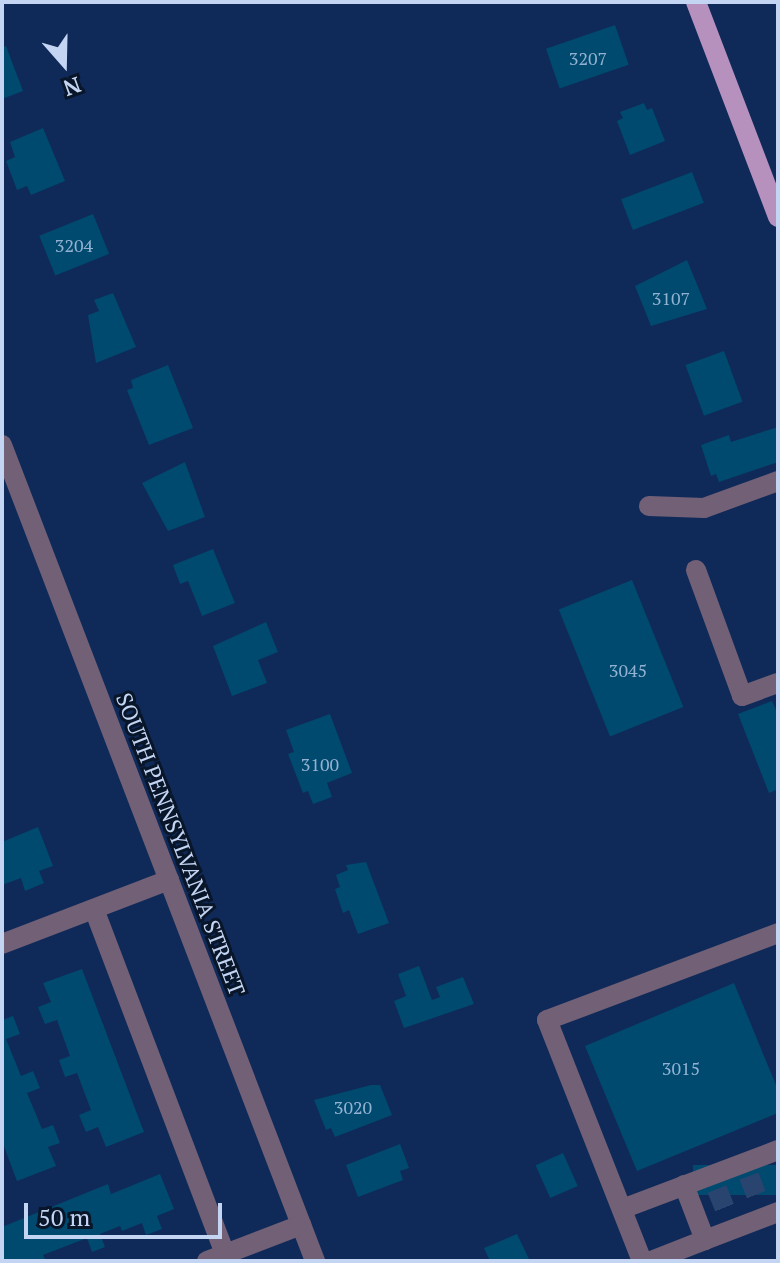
<!DOCTYPE html>
<style>
body{margin:0}
#map{position:relative;width:780px;height:1263px;overflow:hidden;background:#0f2a59;font-family:"PT Serif",serif}
div>[style]{position:absolute}
.building>*{inset:0;background:#00496f;transform-origin:0 0}
.minor-tunnel>*{height:20px;margin-top:-10px;transform-origin:0;background:repeating-linear-gradient(90deg,#2a4470 0 20px,transparent 0 30px)}
.minor>*{height:20px;margin:-10px;padding:0 10px;transform-origin:10px;border-radius:10px;background:#726076}
.major>*{height:20px;margin:-10px;padding:0 10px;transform-origin:10px;border-radius:10px;background:#b791be}
span{translate:-50% -50%;white-space:nowrap;text-align:center;line-height:1.15;-webkit-text-stroke:6px #091529;paint-order:stroke}
.number-label{font-size:18px;color:#93b2d2}
.number-label span{-webkit-text-stroke-width:0}
.street-label{font-size:22px;color:#c4d5f3}
.frame{position:absolute;inset:0;border:4px solid #c4d5f3;pointer-events:none}
.north{position:absolute;left:24px;top:24px;width:80px;height:80px;-webkit-text-stroke:6px #091529;paint-order:stroke;rotate:160deg;font-size:22px;font-weight:700;line-height:32px;text-align:center;color:#c4d5f3}
.north::after{content:'';display:block;margin:auto;width:28px;height:36px;background:#c4d5f3;clip-path:polygon(50% 0,100% 100%,50% 72%,0 100%)}
.scale{position:absolute;left:24px;top:1203px;width:198px;height:36px;box-sizing:border-box;border:4px solid #c4d5f3;border-top:0;padding-left:10px;font-size:24px;line-height:28px;white-space:nowrap;color:#c4d5f3;-webkit-text-stroke:6px #091529;paint-order:stroke}
</style>
<div id="map">
<div class="building">
<div style="left:615px;top:25px;width:42px;height:73px;rotate:71deg"></div>
<div style="clip-path:polygon(6px 46px,23px 91px,2px 99px,2px 47px)"></div>
<div style="clip-path:polygon(644px 103px,647px 110px,652px 108px,665px 141px,630px 155px,617px 121px,623px 118px,620px 112px)"></div>
<div style="clip-path:polygon(43px 128px,65px 181px,31px 195px,27px 186px,17px 190px,6px 161px,15px 157px,10px 142px)"></div>
<div style="left:692px;top:172px;width:33px;height:76px;rotate:69deg"></div>
<div style="left:93px;top:214px;width:43px;height:58px;rotate:68deg"></div>
<div style="clip-path:polygon(687px 260px,707px 309px,651px 326px,635px 286px)"></div>
<div style="clip-path:polygon(113px 293px,136px 347px,96px 363px,88px 315px,99px 311px,94px 300px)"></div>
<div style="left:724px;top:351px;width:54px;height:41px;rotate:70deg"></div>
<div style="clip-path:polygon(168px 365px,193px 428px,149px 445px,127px 390px,133px 388px,131px 380px)"></div>
<div style="clip-path:polygon(778px 427px,778px 462px,719px 482px,716px 474px,711px 476px,701px 445px,729px 435px,731px 442px)"></div>
<div style="clip-path:polygon(185px 462px,205px 517px,168px 531px,142px 483px)"></div>
<div style="clip-path:polygon(213px 549px,235px 603px,202px 616px,188px 581px,180px 584px,173px 565px)"></div>
<div style="left:632px;top:580px;width:137px;height:79px;rotate:68deg"></div>
<div style="clip-path:polygon(266px 622px,278px 652px,258px 660px,267px 683px,232px 696px,213px 646px)"></div>
<div style="clip-path:polygon(772px 701px,778px 714px,778px 789px,769px 793px,738px 714px)"></div>
<div style="clip-path:polygon(330px 714px,352px 773px,327px 783px,332px 797px,313px 804px,308px 791px,303px 793px,288px 754px,294px 752px,286px 730px)"></div>
<div style="clip-path:polygon(38px 827px,53px 866px,39px 871px,44px 883px,25px 891px,21px 878px,2px 885px,2px 842px)"></div>
<div style="clip-path:polygon(366px 862px,389px 923px,358px 934px,349px 910px,343px 913px,335px 889px,340px 887px,336px 875px,348px 870px,346px 865px)"></div>
<div style="clip-path:polygon(419px 966px,432px 1000px,440px 997px,436px 987px,463px 977px,474px 1004px,404px 1028px,394px 1001px,406px 996px,398px 974px)"></div>
<div style="clip-path:polygon(82px 969px,144px 1132px,106px 1147px,98px 1127px,86px 1132px,79px 1115px,91px 1110px,77px 1073px,65px 1077px,59px 1060px,70px 1056px,57px 1020px,45px 1024px,38px 1007px,51px 1002px,43px 983px)"></div>
<div style="clip-path:polygon(734px 983px,778px 1090px,778px 1113px,637px 1171px,585px 1046px)"></div>
<div style="clip-path:polygon(13px 1016px,20px 1034px,6px 1039px,21px 1076px,33px 1071px,40px 1088px,27px 1093px,42px 1129px,53px 1125px,60px 1143px,48px 1147px,56px 1166px,17px 1181px,2px 1141px,2px 1020px)"></div>
<div style="clip-path:polygon(371px 1085px,380px 1085px,392px 1115px,335px 1137px,331px 1128px,326px 1130px,314px 1100px)"></div>
<div style="clip-path:polygon(400px 1144px,409px 1168px,400px 1171px,403px 1180px,358px 1197px,346px 1165px)"></div>
<div style="left:563px;top:1153px;width:36px;height:30px;rotate:66deg"></div>
<div style="left:778px;top:1165px;width:30px;height:85px;rotate:90deg"></div>
<div style="clip-path:polygon(160px 1174px,174px 1209px,157px 1216px,162px 1229px,146px 1235px,142px 1223px,122px 1231px,120px 1226px,100px 1234px,105px 1247px,92px 1252px,87px 1238px,43px 1255px,46px 1261px,2px 1261px,2px 1227px,108px 1184px,111px 1194px)"></div>
<div style="clip-path:polygon(517px 1234px,530px 1261px,490px 1261px,484px 1248px)"></div>
</div>
<div class="minor-tunnel">
<div style="left:749px;top:1176px;width:28px;rotate:69deg"></div>
<div style="left:717px;top:1189px;width:29px;rotate:68deg"></div>
</div>
<div class="minor">
<div style="left:2px;top:445px;width:874px;rotate:69.01deg"></div>
<div style="left:649px;top:506px;width:55px;rotate:2.1deg"></div>
<div style="left:704px;top:508px;width:79px;rotate:-20deg"></div>
<div style="left:696px;top:570px;width:134px;rotate:69.9deg"></div>
<div style="left:742px;top:696px;width:38px;rotate:-20deg"></div>
<div style="left:94px;top:909px;width:377px;rotate:69.2deg"></div>
<div style="left:2px;top:944px;width:179px;rotate:-21deg"></div>
<div style="left:684px;top:1185px;width:59px;rotate:69.1deg"></div>
<div style="left:705px;top:1240px;width:78px;rotate:-21deg"></div>
<div style="left:622px;top:1209px;width:167px;rotate:-20.7deg"></div>
<div style="left:207px;top:1261px;width:101px;rotate:-21deg"></div>
<div style="left:642px;top:1261px;width:259px;rotate:-111.5deg"></div>
<div style="left:547px;top:1020px;width:247px;rotate:-20.6deg"></div>
<div style="left:651px;top:1261px;width:58px;rotate:-21.3deg"></div>
</div>
<div class="major">
<div style="left:696px;top:2px;width:230px;rotate:69.1deg"></div>
</div>
<div class="number-label">
<span style="left:588px;top:58px">3207</span>
<span style="left:74px;top:245px">3204</span>
<span style="left:671px;top:298px">3107</span>
<span style="left:628px;top:670px">3045</span>
<span style="left:320px;top:764px">3100</span>
<span style="left:681px;top:1068px">3015</span>
<span style="left:353px;top:1107px">3020</span>
</div>
<div class="street-label">
<span style="left:181px;top:844px;rotate:69deg">SOUTH PENNSYLVANIA STREET</span>
</div>
<div class="frame"></div>
<div class="north">N</div>
<div class="scale">50 m</div>
</div>
